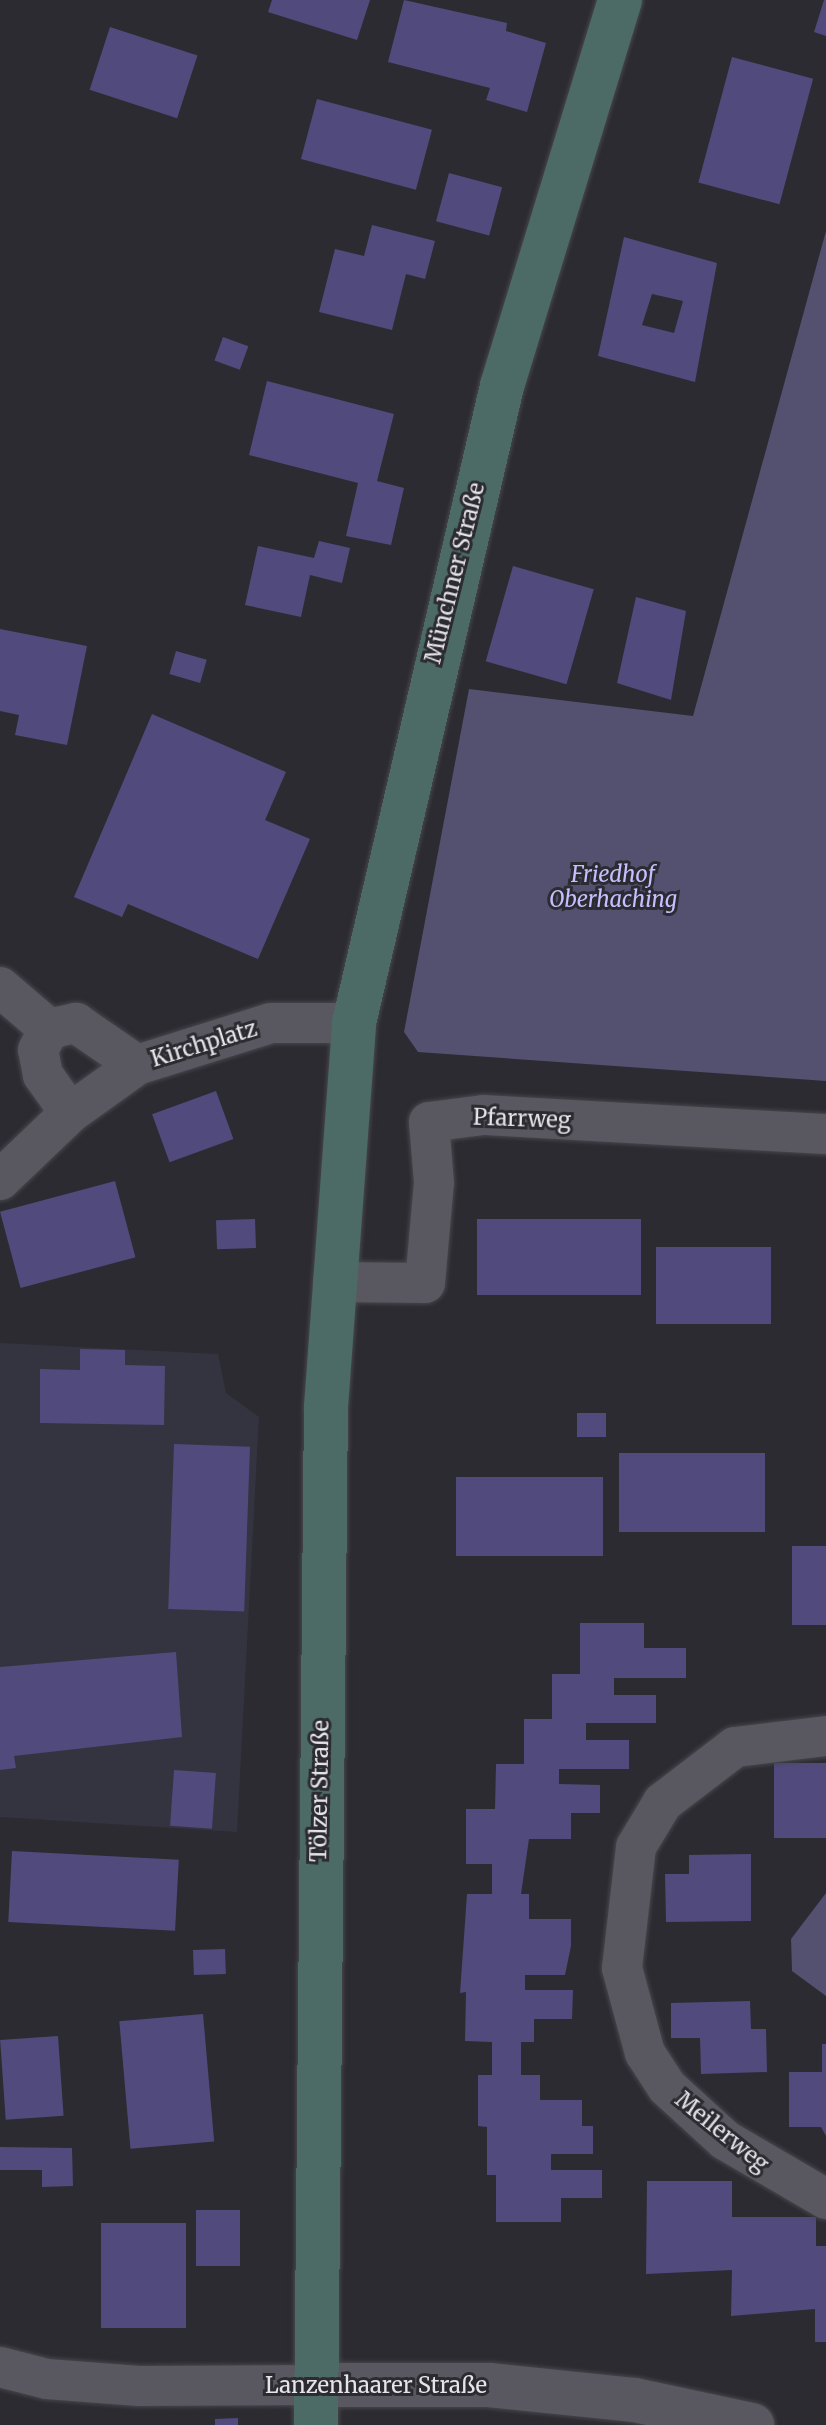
<!DOCTYPE html>
<meta charset="utf-8">
<style>
body{margin:0}
#map{position:relative;width:826px;height:2425px;overflow:hidden;background:#2c2b32;font-family:Merriweather,serif}
div>[style]{position:absolute}
.built>*{inset:0;background:#343340}
.green>*{inset:0;background:#545070}
.building>*{inset:0;background:#514a7c;transform-origin:0 0}
.roads{filter:drop-shadow(0 0 2px #46464c) drop-shadow(0 0 2px #46464c)}
.minor>*{height:40px;margin:-20px;padding:0 20px;transform-origin:20px;border-radius:20px;background:#595860}
.tertiary>*{height:44px;margin:-22px;padding:0 22px;transform-origin:22px;border-radius:22px;background:#595860}
.secondary>*{height:44px;margin:-22px;padding:0 22px;transform-origin:22px;border-radius:22px;background:#4c6b66}
span{translate:-50% -50%;white-space:nowrap;text-align:center;line-height:1.15;-webkit-text-stroke:6px #2c2b32;paint-order:stroke}
.street-label{font-size:22px;color:#e4e4e9}
.park-label{font-size:22px;color:#c6bfff;font-style:italic}
</style>
<div id="map">
<div class="built">
<div style="clip-path:polygon(0 1343px,218px 1354px,226px 1393px,259px 1417px,237px 1832px,0 1817px)"></div>
</div>
<div class="green">
<div style="clip-path:polygon(826px 231px,826px 1081px,418px 1052px,404px 1032px,469px 689px,693px 716px)"></div>
<div style="clip-path:polygon(826px 1893px,826px 1996px,792px 1971px,791px 1939px)"></div>
</div>
<div class="building">
<div style="clip-path:polygon(272px 0,370px 0,357px 40px,268px 12px)"></div>
<div style="clip-path:polygon(404px 0,507px 23px,506px 31px,546px 43px,527px 112px,486px 100px,490px 88px,388px 62px)"></div>
<div style="clip-path:polygon(824px 0,826px 0,826px 36px,814px 32px)"></div>
<div style="left:110px;top:27px;width:92px;height:66px;rotate:18deg"></div>
<div style="left:732px;top:57px;width:84px;height:130px;rotate:15deg"></div>
<div style="left:317px;top:99px;width:119px;height:62px;rotate:15deg"></div>
<div style="left:449px;top:173px;width:55px;height:50px;rotate:15deg"></div>
<div style="clip-path:polygon(372px 225px,435px 241px,425px 279px,406px 274px,392px 330px,319px 312px,335px 249px,364px 256px)"></div>
<div style="clip-path:polygon(evenodd,624px 237px,717px 263px,695px 382px,598px 356px,624px 237px,652px 294px,683px 301px,674px 333px,642px 325px,652px 294px)"></div>
<div style="left:223px;top:337px;width:27px;height:25px;rotate:20deg"></div>
<div style="clip-path:polygon(267px 381px,394px 414px,377px 481px,404px 488px,391px 545px,346px 536px,358px 483px,249px 455px)"></div>
<div style="clip-path:polygon(319px 541px,350px 548px,342px 583px,310px 575px,301px 617px,245px 605px,258px 546px,314px 558px)"></div>
<div style="left:513px;top:566px;width:84px;height:99px;rotate:16deg"></div>
<div style="clip-path:polygon(636px 597px,686px 611px,671px 700px,617px 683px)"></div>
<div style="clip-path:polygon(0 629px,87px 646px,67px 745px,15px 735px,19px 715px,0 711px)"></div>
<div style="left:176px;top:651px;width:32px;height:24px;rotate:16deg"></div>
<div style="clip-path:polygon(152px 714px,286px 772px,265px 820px,310px 839px,258px 959px,128px 904px,122px 917px,74px 897px)"></div>
<div style="left:216px;top:1091px;width:51px;height:68px;rotate:70deg"></div>
<div style="left:115px;top:1181px;width:79px;height:119px;rotate:75deg"></div>
<div style="left:255px;top:1219px;width:29px;height:39px;rotate:88deg"></div>
<div style="left:477px;top:1219px;width:164px;height:76px"></div>
<div style="left:656px;top:1247px;width:115px;height:77px"></div>
<div style="clip-path:polygon(80px 1349px,125px 1350px,125px 1365px,165px 1366px,164px 1425px,40px 1423px,40px 1369px,80px 1370px)"></div>
<div style="left:577px;top:1413px;width:29px;height:24px"></div>
<div style="left:174px;top:1444px;width:76px;height:165px;rotate:2deg"></div>
<div style="left:619px;top:1453px;width:146px;height:79px"></div>
<div style="left:456px;top:1477px;width:147px;height:79px"></div>
<div style="left:792px;top:1546px;width:34px;height:79px"></div>
<div style="clip-path:polygon(580px 1623px,644px 1623px,644px 1648px,686px 1648px,686px 1678px,614px 1678px,614px 1695px,656px 1695px,656px 1723px,586px 1723px,586px 1740px,629px 1740px,629px 1769px,559px 1769px,559px 1784px,600px 1785px,600px 1813px,571px 1813px,571px 1839px,529px 1839px,521px 1894px,529px 1894px,529px 1919px,571px 1919px,571px 1946px,565px 1975px,525px 1975px,525px 1990px,573px 1990px,572px 2019px,534px 2019px,534px 2042px,521px 2042px,521px 2075px,540px 2075px,540px 2100px,582px 2100px,582px 2126px,593px 2126px,593px 2154px,551px 2154px,551px 2170px,602px 2170px,602px 2198px,561px 2198px,561px 2222px,496px 2222px,496px 2175px,487px 2175px,487px 2127px,478px 2126px,478px 2075px,492px 2075px,492px 2042px,465px 2041px,466px 1992px,460px 1993px,467px 1894px,492px 1894px,492px 1864px,466px 1864px,466px 1809px,495px 1809px,496px 1764px,524px 1764px,524px 1719px,552px 1719px,552px 1674px,580px 1674px)"></div>
<div style="clip-path:polygon(176px 1652px,182px 1737px,14px 1756px,16px 1768px,0 1770px,0 1667px)"></div>
<div style="left:774px;top:1763px;width:52px;height:75px"></div>
<div style="left:174px;top:1770px;width:42px;height:56px;rotate:4deg"></div>
<div style="left:12px;top:1851px;width:167px;height:71px;rotate:3deg"></div>
<div style="clip-path:polygon(751px 1854px,751px 1921px,666px 1922px,665px 1874px,689px 1874px,689px 1855px)"></div>
<div style="left:225px;top:1949px;width:25px;height:32px;rotate:88deg"></div>
<div style="clip-path:polygon(750px 2001px,751px 2029px,766px 2029px,767px 2072px,701px 2074px,700px 2038px,671px 2038px,671px 2003px)"></div>
<div style="left:203px;top:2014px;width:128px;height:84px;rotate:85deg"></div>
<div style="left:58px;top:2036px;width:80px;height:58px;rotate:86deg"></div>
<div style="clip-path:polygon(822px 2044px,826px 2044px,826px 2136px,821px 2127px,789px 2127px,789px 2072px,822px 2072px)"></div>
<div style="clip-path:polygon(0 2147px,72px 2148px,73px 2186px,42px 2187px,42px 2170px,0 2170px)"></div>
<div style="clip-path:polygon(647px 2181px,732px 2181px,732px 2217px,816px 2217px,816px 2246px,826px 2246px,826px 2342px,815px 2342px,815px 2309px,731px 2316px,732px 2270px,646px 2274px)"></div>
<div style="left:196px;top:2210px;width:44px;height:56px"></div>
<div style="left:101px;top:2223px;width:85px;height:105px"></div>
<div style="clip-path:polygon(238px 2418px,238px 2425px,215px 2425px,215px 2419px)"></div>
</div>
<div class="roads">
<div class="minor">
<div style="left:0;top:987px;width:65px;rotate:40.6deg"></div>
<div style="left:70px;top:1113px;width:47px;rotate:-125.4deg"></div>
<div style="left:43px;top:1075px;width:25px;rotate:-101deg"></div>
<div style="left:38px;top:1050px;width:24px;rotate:-62deg"></div>
<div style="left:49px;top:1029px;width:28px;rotate:-13deg"></div>
<div style="left:76px;top:1023px;width:74px;rotate:34.5deg"></div>
<div style="left:0;top:1180px;width:97px;rotate:-43.7deg"></div>
<div style="left:70px;top:1113px;width:82px;rotate:-35.6deg"></div>
<div style="left:137px;top:1065px;width:140px;rotate:-17.4deg"></div>
<div style="left:271px;top:1023px;width:83px"></div>
<div style="left:333px;top:1282px;width:92px;rotate:0.6deg"></div>
<div style="left:425px;top:1283px;width:100px;rotate:-84.9deg"></div>
<div style="left:434px;top:1183px;width:61px;rotate:-94.7deg"></div>
<div style="left:429px;top:1122px;width:55px;rotate:-7.3deg"></div>
<div style="left:484px;top:1115px;width:343px;rotate:3.2deg"></div>
<div style="left:826px;top:1736px;width:92px;rotate:173.1deg"></div>
<div style="left:735px;top:1747px;width:91px;rotate:142.6deg"></div>
<div style="left:663px;top:1802px;width:52px;rotate:121deg"></div>
<div style="left:636px;top:1847px;width:122px;rotate:96.6deg"></div>
<div style="left:622px;top:1968px;width:88px;rotate:74.9deg"></div>
<div style="left:645px;top:2053px;width:40px;rotate:57.1deg"></div>
<div style="left:667px;top:2087px;width:79px;rotate:42.4deg"></div>
<div style="left:725px;top:2140px;width:117px;rotate:30.3deg"></div>
<div style="left:0;top:2367px;width:49px;rotate:14.3deg"></div>
<div style="left:47px;top:2379px;width:92px;rotate:4.4deg"></div>
<div style="left:139px;top:2386px;width:176px;rotate:-0.3deg"></div>
</div>
<div class="tertiary">
<div style="left:315px;top:2385px;width:174px"></div>
<div style="left:489px;top:2385px;width:147px;rotate:5.9deg"></div>
<div style="left:635px;top:2400px;width:120px;rotate:12.1deg"></div>
</div>
<div class="secondary">
<div style="left:316px;top:2425px;width:1018px;rotate:-89.44deg"></div>
<div style="left:326px;top:1407px;width:385px;rotate:-85.8deg"></div>
<div style="left:354px;top:1023px;width:654px;rotate:-76.92deg"></div>
<div style="left:502px;top:386px;width:404px;rotate:-73deg"></div>
</div>
</div>
<div class="street-label">
<span style="left:455px;top:573px;rotate:-76deg">Münchner Straße</span>
<span style="left:204px;top:1044px;rotate:-17deg">Kirchplatz</span>
<span style="left:522px;top:1119px;rotate:2deg">Pfarrweg</span>
<span style="left:320px;top:1791px;rotate:-89deg">Tölzer Straße</span>
<span style="left:722px;top:2132px;rotate:39deg">Meilerweg</span>
<span style="left:376px;top:2386px">Lanzenhaarer Straße</span>
</div>
<div class="park-label">
<span style="left:613px;top:887px">Friedhof<br>Oberhaching</span>
</div>
</div>
